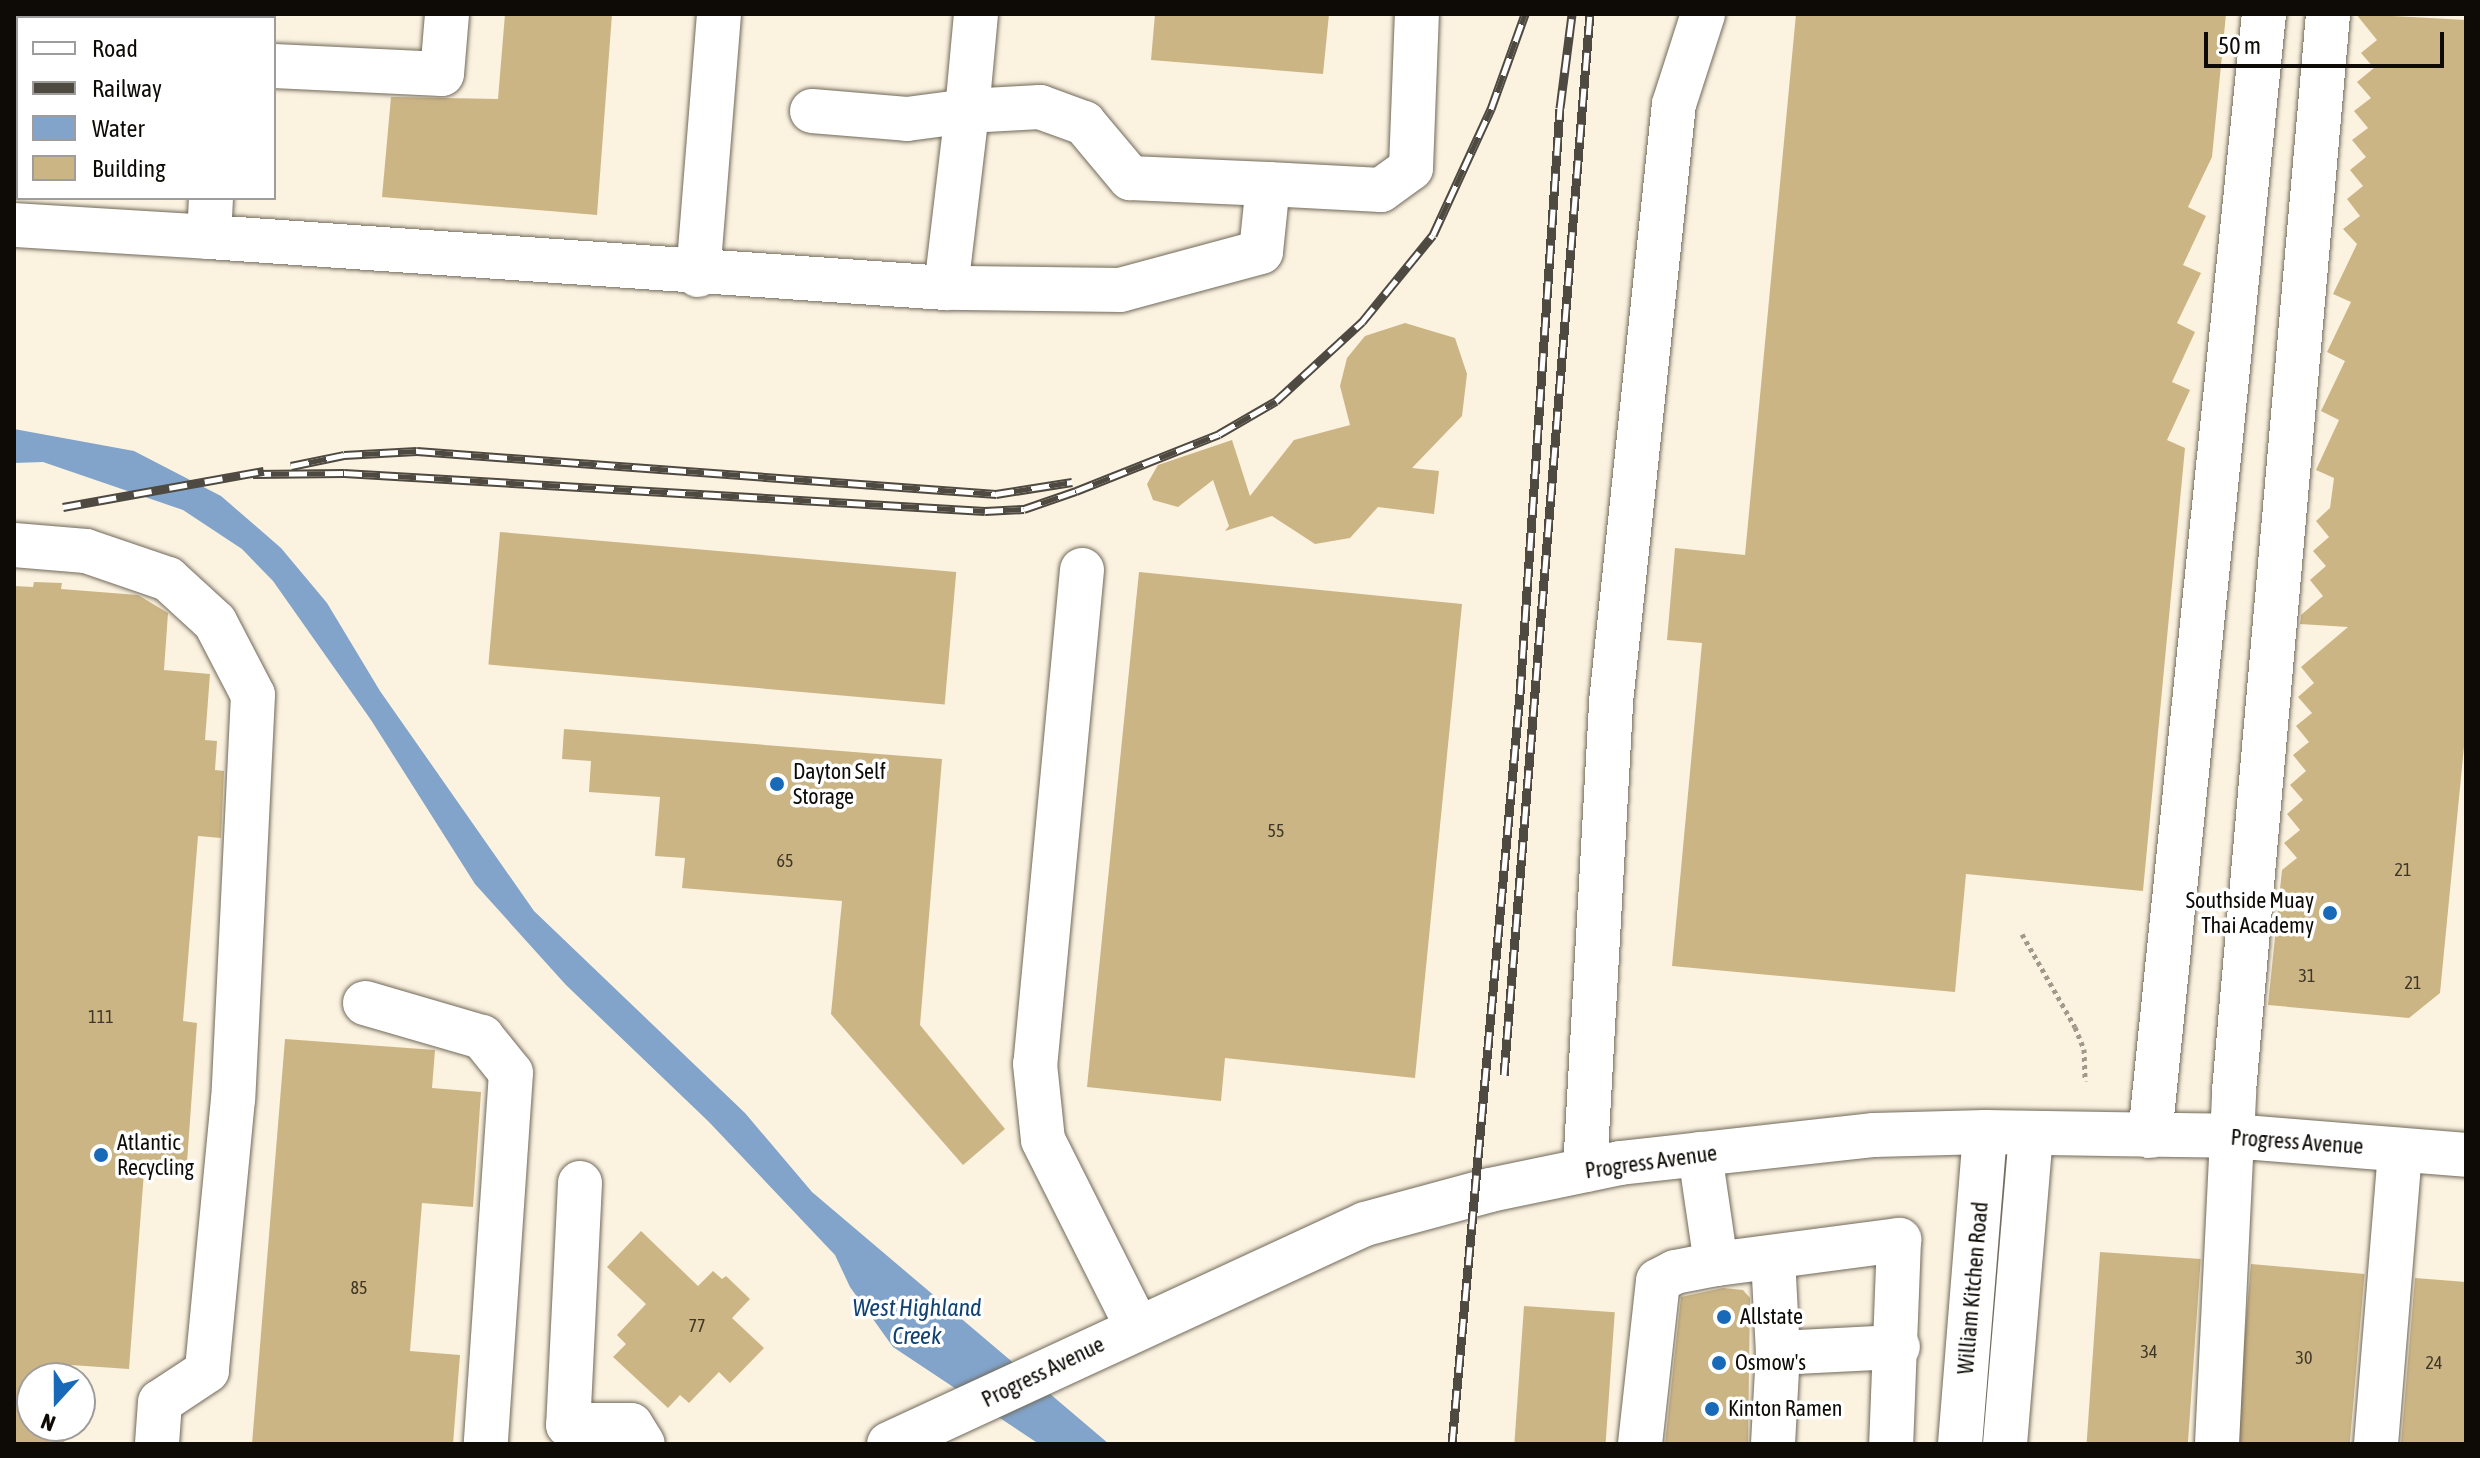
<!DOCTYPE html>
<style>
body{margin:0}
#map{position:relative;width:2480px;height:1458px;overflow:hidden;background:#fbf2e0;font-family:"Asap Condensed",sans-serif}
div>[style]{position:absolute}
.water>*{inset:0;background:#82a4ca}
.building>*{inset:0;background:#ccb585;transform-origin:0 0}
.path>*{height:5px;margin-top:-2.5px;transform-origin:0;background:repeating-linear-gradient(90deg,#a0998c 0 4px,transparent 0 8px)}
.roads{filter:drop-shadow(0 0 2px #71695a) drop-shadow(0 0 2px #71695a)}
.minor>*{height:44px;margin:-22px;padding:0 22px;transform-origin:22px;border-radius:22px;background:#fff}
.major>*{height:44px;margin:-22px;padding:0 22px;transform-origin:22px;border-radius:22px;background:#fff}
.rail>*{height:9px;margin-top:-4.5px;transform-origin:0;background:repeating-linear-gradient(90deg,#fff 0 18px,#4e4941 0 36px);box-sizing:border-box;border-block:2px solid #4e4941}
.dots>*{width:22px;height:22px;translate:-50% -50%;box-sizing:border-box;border:4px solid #fff;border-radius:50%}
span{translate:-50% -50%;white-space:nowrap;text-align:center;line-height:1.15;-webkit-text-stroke:7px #fff;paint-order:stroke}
.number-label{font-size:18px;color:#3e3626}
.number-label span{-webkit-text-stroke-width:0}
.poi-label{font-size:22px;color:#0e0b06}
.left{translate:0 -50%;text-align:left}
.right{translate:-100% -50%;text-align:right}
.street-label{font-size:22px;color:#0e0b06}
.water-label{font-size:24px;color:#104273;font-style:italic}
.frame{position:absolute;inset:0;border:16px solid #0e0b06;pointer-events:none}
.legend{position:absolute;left:16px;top:16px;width:260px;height:184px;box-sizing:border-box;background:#fff;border:2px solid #9f9d9b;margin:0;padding:10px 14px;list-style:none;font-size:24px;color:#0e0b06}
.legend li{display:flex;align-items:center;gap:16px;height:40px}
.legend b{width:40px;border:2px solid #9f9d9b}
.north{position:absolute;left:16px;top:1362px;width:80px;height:80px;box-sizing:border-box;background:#fff;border:2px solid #9f9d9b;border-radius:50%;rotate:201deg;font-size:22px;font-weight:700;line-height:32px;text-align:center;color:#0e0b06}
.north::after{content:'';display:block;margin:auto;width:28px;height:36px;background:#186ab9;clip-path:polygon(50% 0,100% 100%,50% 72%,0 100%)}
.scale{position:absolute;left:2204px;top:32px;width:240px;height:36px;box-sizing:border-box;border:4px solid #0e0b06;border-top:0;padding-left:10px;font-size:24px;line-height:28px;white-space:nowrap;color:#0e0b06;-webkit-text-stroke:6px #fff;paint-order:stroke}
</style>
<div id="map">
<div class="water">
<div style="clip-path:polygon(14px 429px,134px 451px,221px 496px,281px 548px,327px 603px,380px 691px,534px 911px,745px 1113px,812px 1192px,1109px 1444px,1039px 1444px,893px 1347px,850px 1287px,835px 1255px,709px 1122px,566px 985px,475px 884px,371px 720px,273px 581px,242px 549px,183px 510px,43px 462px,14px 463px)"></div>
</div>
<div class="building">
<div style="clip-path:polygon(505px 14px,612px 14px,597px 215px,382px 197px,391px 97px,498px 99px)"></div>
<div style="clip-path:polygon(1155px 14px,1329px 14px,1323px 74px,1151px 60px)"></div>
<div style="clip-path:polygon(1796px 14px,2226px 14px,2212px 157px,2188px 207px,2206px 216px,2183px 265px,2201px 273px,2177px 323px,2195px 332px,2172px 382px,2190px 390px,2167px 440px,2185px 448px,2143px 891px,1966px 874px,1955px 992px,1672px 966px,1702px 643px,1667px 640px,1675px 548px,1745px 555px)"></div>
<div style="clip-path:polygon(2356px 14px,2466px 20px,2466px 726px,2440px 993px,2409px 1018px,2268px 1005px,2282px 870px,2297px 858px,2284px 843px,2300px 830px,2287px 814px,2303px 800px,2290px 785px,2306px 771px,2293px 755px,2309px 742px,2296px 726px,2312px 713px,2298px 697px,2314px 683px,2301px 667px,2348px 627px,2300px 624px,2301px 615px,2323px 596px,2310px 580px,2326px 566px,2313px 551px,2329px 537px,2316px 521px,2330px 508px,2334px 478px,2316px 470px,2339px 420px,2321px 411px,2345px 361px,2327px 352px,2351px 302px,2333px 294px,2357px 244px,2343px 229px,2360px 216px,2347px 199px,2363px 186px,2350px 170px,2366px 157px,2352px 140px,2368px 128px,2354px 111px,2371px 98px,2357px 82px,2374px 68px,2361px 53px,2377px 40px)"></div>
<div style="clip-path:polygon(1405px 323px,1455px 338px,1467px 374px,1462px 416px,1412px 468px,1439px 471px,1434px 514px,1378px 507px,1350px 538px,1315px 544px,1272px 516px,1225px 531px,1229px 526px,1213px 480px,1178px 507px,1153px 500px,1147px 484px,1158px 465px,1232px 440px,1250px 496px,1294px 440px,1350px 425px,1340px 386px,1347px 358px,1365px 336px)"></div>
<div style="left:500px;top:532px;width:458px;height:133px;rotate:5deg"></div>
<div style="clip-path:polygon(1139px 572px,1462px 604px,1415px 1078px,1225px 1058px,1221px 1101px,1087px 1087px)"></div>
<div style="clip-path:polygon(34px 582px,62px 583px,61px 589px,138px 595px,168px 613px,164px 670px,210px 674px,205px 740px,217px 741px,215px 770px,224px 771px,221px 838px,198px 836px,183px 1021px,197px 1023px,186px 1176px,144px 1172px,129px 1369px,71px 1365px,70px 1378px,32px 1378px,32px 1426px,66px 1426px,64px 1444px,14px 1444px,14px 586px,33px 587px)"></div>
<div style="clip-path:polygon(564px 729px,942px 759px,920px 1025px,1005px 1129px,963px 1165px,831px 1014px,842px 901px,682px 888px,685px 858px,655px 856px,660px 797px,589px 792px,591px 761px,562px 759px)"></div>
<div style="clip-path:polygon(285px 1039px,435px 1050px,432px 1088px,481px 1092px,473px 1207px,422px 1203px,410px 1351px,460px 1355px,453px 1444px,252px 1444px)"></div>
<div style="clip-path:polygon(641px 1231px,698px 1286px,713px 1271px,722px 1279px,726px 1276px,750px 1299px,732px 1318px,764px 1348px,730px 1383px,719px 1372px,689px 1403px,680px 1395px,668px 1408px,613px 1357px,626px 1344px,617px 1335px,646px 1304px,607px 1267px)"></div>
<div style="left:2100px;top:1252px;width:101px;height:192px;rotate:4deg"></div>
<div style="left:2251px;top:1264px;width:114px;height:180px;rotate:5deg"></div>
<div style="clip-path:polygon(2415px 1278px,2466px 1282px,2466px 1444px,2401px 1444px)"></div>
<div style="clip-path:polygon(1723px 1288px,1743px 1290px,1750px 1298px,1748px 1444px,1665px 1444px,1681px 1297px)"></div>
<div style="left:1524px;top:1306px;width:91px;height:138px;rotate:4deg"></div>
</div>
<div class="path">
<div style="left:2022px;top:934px;width:107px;rotate:60.3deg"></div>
<div style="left:2075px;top:1027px;width:24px;rotate:68deg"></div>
<div style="left:2084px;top:1049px;width:32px;rotate:88deg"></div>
</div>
<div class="roads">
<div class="minor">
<div style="left:76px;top:18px;width:4px;rotate:-90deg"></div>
<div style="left:221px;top:18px;width:4px;rotate:-76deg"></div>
<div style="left:274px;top:66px;width:168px;rotate:2.7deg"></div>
<div style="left:442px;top:74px;width:60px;rotate:-85.2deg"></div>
<div style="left:812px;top:111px;width:95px;rotate:4.8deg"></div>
<div style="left:907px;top:119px;width:61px;rotate:-7.6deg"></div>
<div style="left:967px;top:111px;width:97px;rotate:-84.7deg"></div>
<div style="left:1268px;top:184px;width:68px;rotate:95.9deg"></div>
<div style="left:1261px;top:252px;width:146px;rotate:164.9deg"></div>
<div style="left:1120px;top:290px;width:174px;rotate:-179.3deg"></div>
<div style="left:946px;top:288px;width:178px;rotate:-83.2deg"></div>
<div style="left:967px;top:111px;width:73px;rotate:-3.1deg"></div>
<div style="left:1040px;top:107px;width:47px;rotate:20deg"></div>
<div style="left:1084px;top:123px;width:72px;rotate:50.1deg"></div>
<div style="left:1130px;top:178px;width:138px;rotate:2.5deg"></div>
<div style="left:1268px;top:184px;width:113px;rotate:3deg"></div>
<div style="left:1381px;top:190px;width:37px;rotate:-36deg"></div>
<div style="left:1411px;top:168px;width:154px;rotate:-87.8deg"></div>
<div style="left:211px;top:198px;width:39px;rotate:93deg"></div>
<div style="left:209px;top:237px;width:739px;rotate:3.96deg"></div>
<div style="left:14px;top:225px;width:195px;rotate:3.5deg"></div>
<div style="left:698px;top:275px;width:262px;rotate:-85.4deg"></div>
<div style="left:14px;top:545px;width:72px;rotate:4.8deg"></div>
<div style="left:86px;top:551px;width:87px;rotate:18.9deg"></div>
<div style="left:168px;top:579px;width:64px;rotate:42.5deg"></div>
<div style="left:215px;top:622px;width:82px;rotate:62.5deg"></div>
<div style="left:253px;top:695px;width:404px;rotate:92.8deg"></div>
<div style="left:233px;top:1099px;width:273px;rotate:95.5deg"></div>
<div style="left:207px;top:1371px;width:56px;rotate:146.6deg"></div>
<div style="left:160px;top:1402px;width:42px;rotate:94.1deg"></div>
<div style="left:1082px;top:570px;width:496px;rotate:95.4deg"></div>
<div style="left:1035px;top:1064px;width:76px;rotate:84deg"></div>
<div style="left:1043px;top:1140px;width:209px;rotate:63.3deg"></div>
<div style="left:365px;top:1003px;width:122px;rotate:16.2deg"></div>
<div style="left:482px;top:1037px;width:46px;rotate:51.1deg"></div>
<div style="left:511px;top:1073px;width:372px;rotate:93.9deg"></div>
<div style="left:2150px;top:1136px;width:1128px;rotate:-84.2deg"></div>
<div style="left:1700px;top:1154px;width:111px;rotate:81.7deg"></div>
<div style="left:1585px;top:1170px;width:469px;rotate:-86.8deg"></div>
<div style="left:1611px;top:702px;width:601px;rotate:-83.99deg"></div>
<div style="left:1674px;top:104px;width:95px;rotate:-72.1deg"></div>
<div style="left:580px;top:1183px;width:242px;rotate:92.8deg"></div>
<div style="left:568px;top:1425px;width:63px"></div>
<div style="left:631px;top:1425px;width:22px;rotate:58deg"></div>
<div style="left:1778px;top:1353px;width:120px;rotate:-2.9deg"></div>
<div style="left:1640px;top:1444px;width:164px;rotate:-83.7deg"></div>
<div style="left:1658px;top:1281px;width:19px;rotate:-28deg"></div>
<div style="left:1675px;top:1272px;width:42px;rotate:-11deg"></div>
<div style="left:1716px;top:1264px;width:185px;rotate:-7.5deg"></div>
<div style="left:1899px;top:1240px;width:204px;rotate:92.2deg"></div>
<div style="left:1773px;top:1444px;width:91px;rotate:-86.9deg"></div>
<div style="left:1778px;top:1353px;width:95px;rotate:-93deg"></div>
<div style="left:1960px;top:1444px;width:313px;rotate:-85.4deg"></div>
<div style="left:2005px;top:1444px;width:310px;rotate:-85.2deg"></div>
<div style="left:2217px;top:1444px;width:353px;rotate:-87.2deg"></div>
<div style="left:2234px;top:1091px;width:1081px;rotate:-85.01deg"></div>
<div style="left:2376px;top:1444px;width:295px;rotate:-85.3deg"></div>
</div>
<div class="major">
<div style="left:889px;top:1444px;width:524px;rotate:-24.81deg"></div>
<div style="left:1365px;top:1224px;width:130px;rotate:-15.2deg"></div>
<div style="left:1490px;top:1190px;width:133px;rotate:-11.7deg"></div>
<div style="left:1620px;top:1163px;width:256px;rotate:-6.3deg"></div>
<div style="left:1874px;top:1135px;width:111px;rotate:-1.5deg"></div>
<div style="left:1985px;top:1132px;width:246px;rotate:0.9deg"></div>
<div style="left:2231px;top:1136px;width:236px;rotate:4.6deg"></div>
</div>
</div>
<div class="rail">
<div style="left:291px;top:466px;width:54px;rotate:-11.7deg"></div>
<div style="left:344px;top:455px;width:73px;rotate:-3.1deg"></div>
<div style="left:417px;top:451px;width:581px;rotate:4.25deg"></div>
<div style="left:996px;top:494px;width:77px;rotate:-9deg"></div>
<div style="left:253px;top:474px;width:91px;rotate:-0.6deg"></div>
<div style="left:344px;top:473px;width:642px;rotate:3.39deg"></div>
<div style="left:985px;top:511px;width:39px;rotate:-3deg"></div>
<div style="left:1024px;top:509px;width:55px;rotate:-19.1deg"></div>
<div style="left:1076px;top:491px;width:154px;rotate:-21.7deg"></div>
<div style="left:1219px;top:434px;width:66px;rotate:-30.1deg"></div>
<div style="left:1276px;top:401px;width:117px;rotate:-42.6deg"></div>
<div style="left:1362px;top:322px;width:112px;rotate:-50.8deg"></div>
<div style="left:1433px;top:235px;width:139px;rotate:-65.3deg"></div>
<div style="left:1491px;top:109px;width:101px;rotate:-70.3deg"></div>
<div style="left:63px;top:507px;width:204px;rotate:-10.2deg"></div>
<div style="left:1504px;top:1075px;width:1064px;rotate:-85.37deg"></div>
<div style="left:1452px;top:1444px;width:753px;rotate:-84.82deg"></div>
<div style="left:1520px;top:694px;width:587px;rotate:-86.1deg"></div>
<div style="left:1560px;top:108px;width:95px;rotate:-82.7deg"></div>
</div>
<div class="dots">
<div style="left:777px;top:784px;background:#186ab9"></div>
<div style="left:2330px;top:913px;background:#186ab9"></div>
<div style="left:101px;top:1155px;background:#186ab9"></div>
<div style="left:1724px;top:1317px;background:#186ab9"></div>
<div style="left:1719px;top:1363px;background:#186ab9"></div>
<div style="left:1712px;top:1409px;background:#186ab9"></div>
</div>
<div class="number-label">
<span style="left:1276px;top:831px">55</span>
<span style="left:785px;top:861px">65</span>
<span style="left:2403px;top:870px">21</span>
<span style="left:2307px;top:976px">31</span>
<span style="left:2413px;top:983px">21</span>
<span style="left:101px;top:1017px">111</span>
<span style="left:359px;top:1288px">85</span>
<span style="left:697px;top:1326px">77</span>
<span style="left:2149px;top:1352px">34</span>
<span style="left:2304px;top:1358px">30</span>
<span style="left:2434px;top:1363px">24</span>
</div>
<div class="poi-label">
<span class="left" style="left:793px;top:784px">Dayton Self<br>Storage</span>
<span class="right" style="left:2314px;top:913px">Southside Muay<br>Thai Academy</span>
<span class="left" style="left:117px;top:1155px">Atlantic<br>Recycling</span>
<span class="left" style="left:1740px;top:1317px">Allstate</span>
<span class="left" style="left:1735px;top:1363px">Osmow's</span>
<span class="left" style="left:1728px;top:1409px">Kinton Ramen</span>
</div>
<div class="street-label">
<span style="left:2297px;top:1142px;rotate:4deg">Progress Avenue</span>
<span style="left:1651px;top:1162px;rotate:-8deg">Progress Avenue</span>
<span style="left:1973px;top:1288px;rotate:-85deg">William Kitchen Road</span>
<span style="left:1043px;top:1372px;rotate:-26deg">Progress Avenue</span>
</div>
<div class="water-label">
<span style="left:917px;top:1322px">West Highland<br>Creek</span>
</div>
<div class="frame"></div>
<ul class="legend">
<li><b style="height:10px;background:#fff"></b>Road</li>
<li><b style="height:10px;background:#4e4941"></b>Railway</li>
<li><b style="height:22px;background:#82a4ca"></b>Water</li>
<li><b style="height:22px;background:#ccb585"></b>Building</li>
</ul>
<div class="north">N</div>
<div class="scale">50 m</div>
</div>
